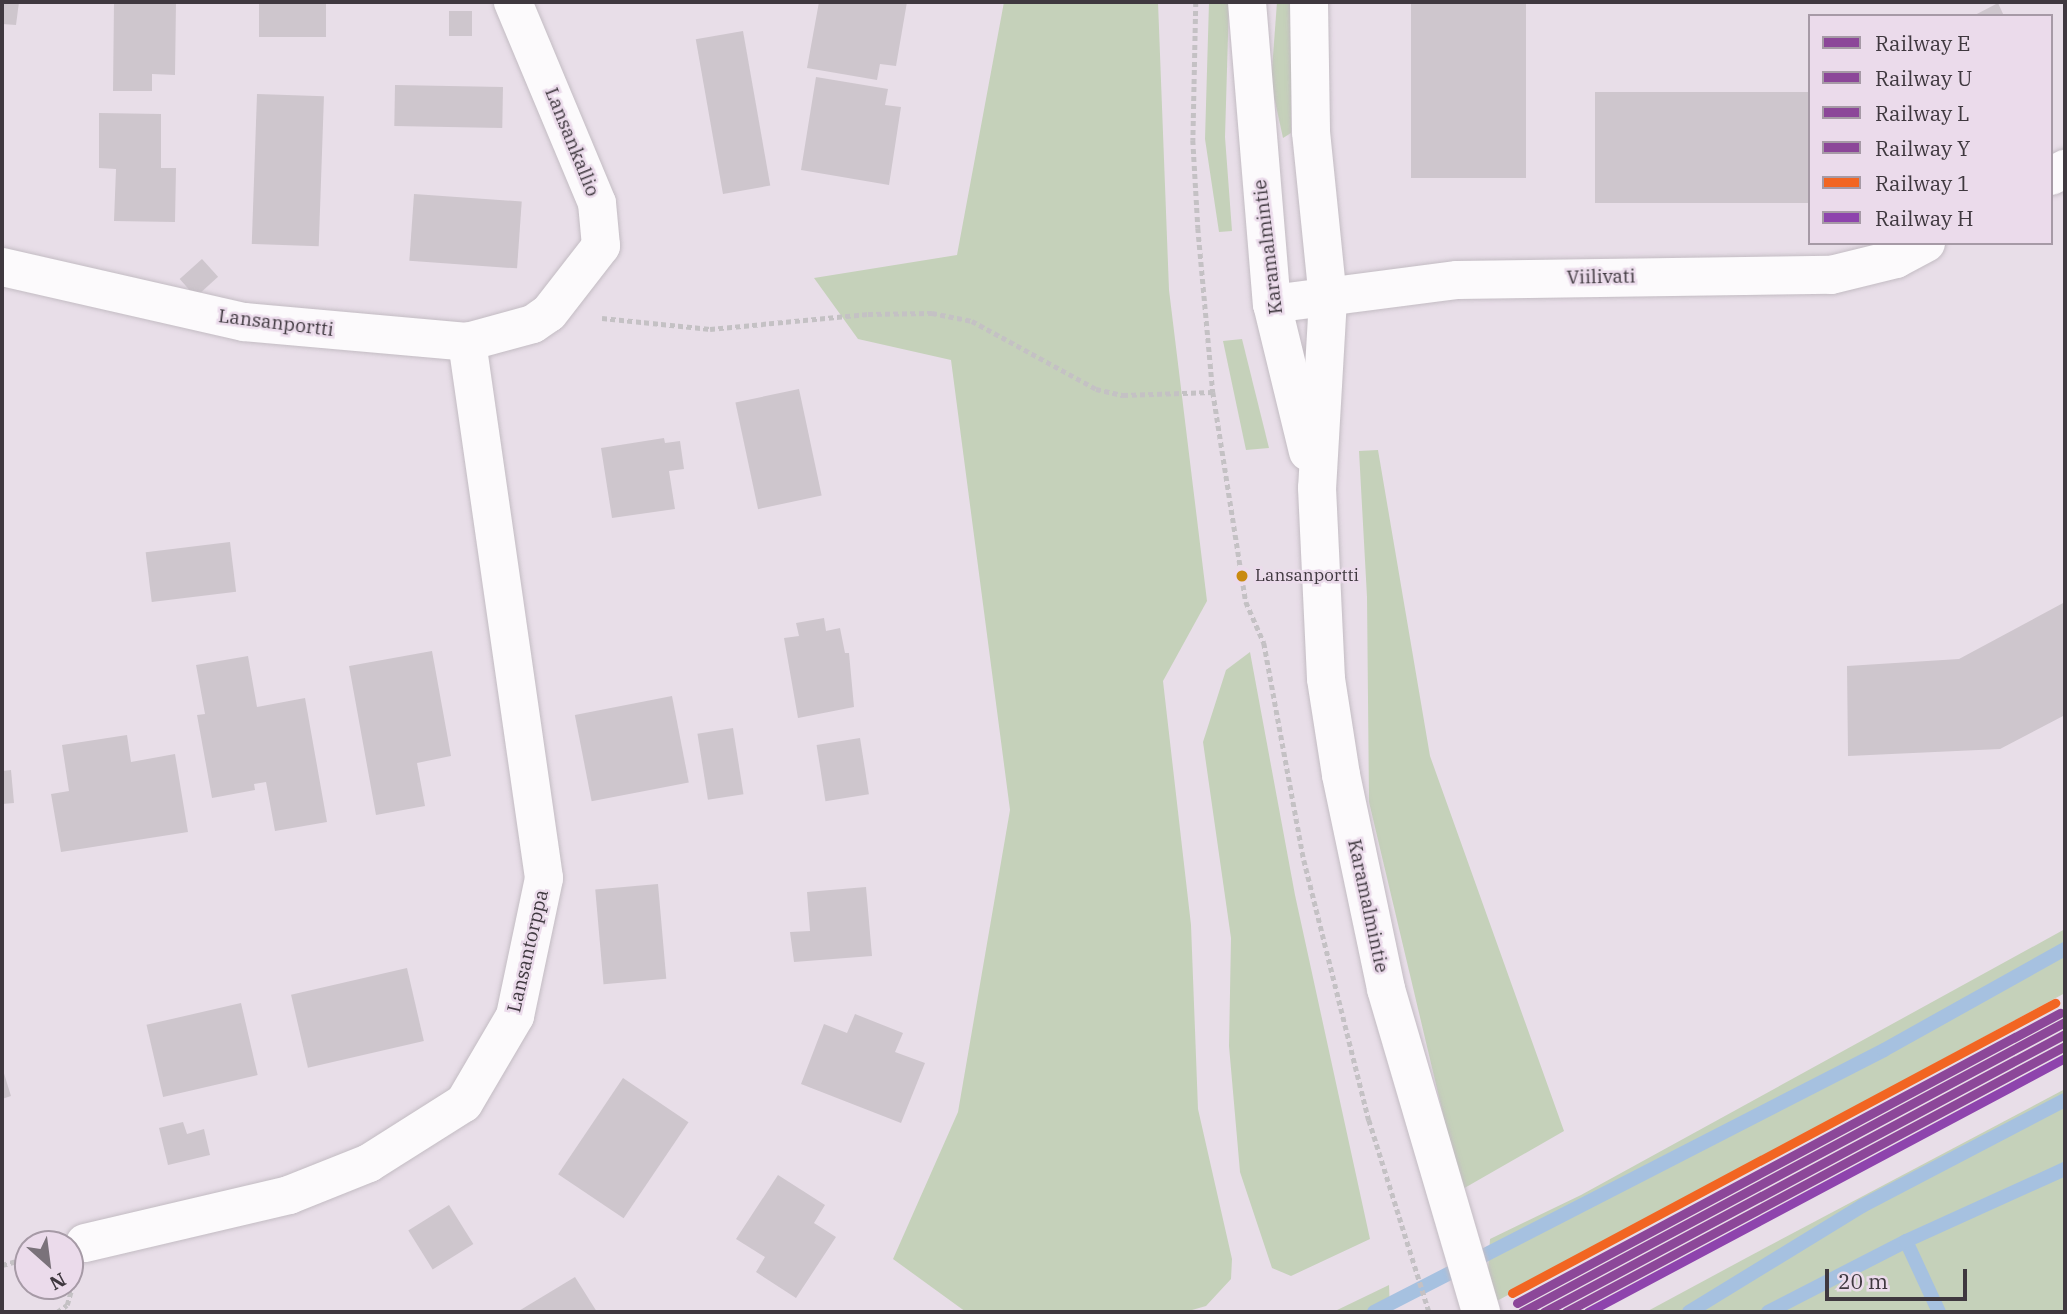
<!DOCTYPE html>
<style>
body{margin:0}
#map{position:relative;width:2067px;height:1314px;overflow:hidden;background:#e8dee8;font-family:"IBM Plex Serif",serif}
div>[style]{position:absolute}
.green>*{inset:0;background:#c5d1ba}
.stream>*{height:14px;margin:-7px;padding:0 7px;transform-origin:7px;border-radius:7px;background:#a6c1e0}
.building>*{inset:0;background:#cec6cd;transform-origin:0 0}
.path>*{height:4.5px;margin-top:-2.25px;transform-origin:0;background:repeating-linear-gradient(90deg,#c4c1c4 0 5px,transparent 0 8.5px)}
.roads{filter:drop-shadow(0 0 2px #c3bcc3) drop-shadow(0 0 2px #c3bcc3)}
.minor>*{height:38px;margin:-19px;padding:0 19px;transform-origin:19px;border-radius:19px;background:#fcfafc}
.rail-1>*{height:9px;margin:-4.5px;padding:0 4.5px;transform-origin:4.5px;border-radius:4.5px;background:#8c4799}
.rail-2>*{height:9px;margin:-4.5px;padding:0 4.5px;transform-origin:4.5px;border-radius:4.5px;background:#8c4799}
.rail-3>*{height:9px;margin:-4.5px;padding:0 4.5px;transform-origin:4.5px;border-radius:4.5px;background:#8c4799}
.rail-4>*{height:9px;margin:-4.5px;padding:0 4.5px;transform-origin:4.5px;border-radius:4.5px;background:#8c4799}
.rail-5>*{height:9px;margin:-4.5px;padding:0 4.5px;transform-origin:4.5px;border-radius:4.5px;background:#f26522}
.rail-6>*{height:9px;margin:-4.5px;padding:0 4.5px;transform-origin:4.5px;border-radius:4.5px;background:#8e44ad}
.dots>*{width:19px;height:19px;translate:-50% -50%;box-sizing:border-box;border:4px solid #ebdbeb;border-radius:50%}
span{translate:-50% -50%;white-space:nowrap;text-align:center;line-height:1.15;-webkit-text-stroke:5px #ebdbeb;paint-order:stroke}
.bus-label{font-size:17px;color:#3f383f}
.left{translate:0 -50%;text-align:left}
.street-label{font-size:19px;color:#3f383f}
.frame{position:absolute;inset:0;border:4px solid #3f383f;pointer-events:none}
.legend{position:absolute;left:1808px;top:14px;width:245px;height:231px;box-sizing:border-box;background:#ebdbeb;border:2px solid #a69aa6;margin:0;padding:9px 12px;list-style:none;font-size:21px;color:#3f383f}
.legend li{display:flex;align-items:center;gap:14px;height:35px}
.legend b{width:35px;border:2px solid #a69aa6}
.north{position:absolute;left:14px;top:1230px;width:70px;height:70px;box-sizing:border-box;background:#ebdbeb;border:2px solid #a69aa6;border-radius:50%;rotate:152deg;font-size:19px;font-weight:700;line-height:28px;text-align:center;color:#3f383f}
.north::after{content:'';display:block;margin:auto;width:24px;height:32px;background:#7a727a;clip-path:polygon(50% 0,100% 100%,50% 72%,0 100%)}
.scale{position:absolute;left:1825px;top:1269px;width:142px;height:32px;box-sizing:border-box;border:4px solid #3f383f;border-top:0;padding-left:9px;font-size:21px;line-height:24px;white-space:nowrap;color:#3f383f;-webkit-text-stroke:5px #ebdbeb;paint-order:stroke}
</style>
<div id="map">
<div class="green">
<div style="clip-path:polygon(1004px 2px,1158px 2px,1169px 290px,1207px 601px,1163px 681px,1191px 925px,1198px 1109px,1232px 1259px,1231px 1279px,1206px 1306px,1185px 1312px,966px 1312px,893px 1259px,958px 1112px,1010px 810px,951px 360px,858px 339px,814px 278px,957px 255px)"></div>
<div style="clip-path:polygon(1209px 2px,1229px 2px,1225px 137px,1232px 231px,1219px 232px,1205px 139px)"></div>
<div style="clip-path:polygon(1277px 2px,1291px 2px,1291px 133px,1283px 138px,1271px 83px)"></div>
<div style="clip-path:polygon(1242px 339px,1269px 448px,1246px 450px,1223px 341px)"></div>
<div style="clip-path:polygon(1378px 450px,1430px 756px,1564px 1131px,1461px 1190px,1369px 802px,1367px 597px,1359px 451px)"></div>
<div style="clip-path:polygon(1250px 652px,1295px 895px,1370px 1239px,1291px 1276px,1272px 1268px,1240px 1172px,1229px 1046px,1231px 938px,1203px 742px,1226px 670px)"></div>
<div style="clip-path:polygon(2065px 929px,2065px 993px,1495px 1302px,1487px 1287px,1490px 1239px,1581px 1195px)"></div>
<div style="clip-path:polygon(2065px 1089px,2065px 1312px,1646px 1312px,1748px 1257px)"></div>
<div style="clip-path:polygon(1389px 1285px,1390px 1312px,1333px 1312px)"></div>
</div>
<div class="stream">
<div style="left:1906px;top:1241px;width:78px;rotate:65.1deg"></div>
<div style="left:1374px;top:1312px;width:573px;rotate:-27.19deg"></div>
<div style="left:1884px;top:1050px;width:207px;rotate:-29.2deg"></div>
<div style="left:1689px;top:1312px;width:203px;rotate:-31.5deg"></div>
<div style="left:1862px;top:1206px;width:229px;rotate:-27.6deg"></div>
<div style="left:1768px;top:1312px;width:155px;rotate:-27.2deg"></div>
<div style="left:1906px;top:1241px;width:175px;rotate:-24.4deg"></div>
</div>
<div class="building">
<div style="clip-path:polygon(2px 2px,19px 2px,16px 25px,2px 24px)"></div>
<div style="clip-path:polygon(114px 2px,176px 2px,175px 75px,152px 74px,152px 91px,113px 91px)"></div>
<div style="left:259px;top:2px;width:67px;height:35px"></div>
<div style="clip-path:polygon(819px 2px,907px 2px,896px 66px,880px 64px,877px 80px,807px 68px)"></div>
<div style="left:1411px;top:2px;width:115px;height:176px"></div>
<div style="clip-path:polygon(1998px 3px,2004px 16px,1973px 16px)"></div>
<div style="left:449px;top:11px;width:23px;height:25px"></div>
<div style="left:743px;top:31px;width:157px;height:48px;rotate:80deg"></div>
<div style="clip-path:polygon(816px 77px,888px 89px,885px 105px,901px 107px,889px 185px,801px 170px)"></div>
<div style="left:395px;top:85px;width:108px;height:41px;rotate:1deg"></div>
<div style="left:1810px;top:92px;width:111px;height:215px;rotate:90deg"></div>
<div style="left:257px;top:94px;width:67px;height:150px;rotate:2deg"></div>
<div style="clip-path:polygon(99px 113px,161px 114px,161px 168px,176px 168px,175px 222px,114px 221px,116px 169px,99px 168px)"></div>
<div style="left:414px;top:194px;width:108px;height:67px;rotate:4deg"></div>
<div style="left:202px;top:259px;width:24px;height:30px;rotate:48deg"></div>
<div style="left:799px;top:389px;width:109px;height:65px;rotate:78deg"></div>
<div style="clip-path:polygon(664px 438px,665px 443px,680px 441px,684px 469px,669px 471px,675px 509px,612px 518px,601px 448px)"></div>
<div style="left:230px;top:542px;width:50px;height:85px;rotate:83deg"></div>
<div style="clip-path:polygon(2065px 602px,2065px 715px,2000px 749px,1848px 756px,1847px 666px,1959px 659px)"></div>
<div style="clip-path:polygon(824px 618px,826px 631px,840px 628px,845px 653px,849px 653px,854px 707px,798px 718px,784px 638px,799px 636px,796px 623px)"></div>
<div style="clip-path:polygon(432px 651px,451px 756px,417px 763px,425px 806px,376px 815px,349px 666px)"></div>
<div style="clip-path:polygon(248px 656px,257px 707px,305px 698px,327px 822px,275px 831px,266px 782px,254px 784px,255px 790px,212px 798px,197px 715px,205px 714px,196px 665px)"></div>
<div style="left:672px;top:696px;width:88px;height:99px;rotate:79deg"></div>
<div style="left:733px;top:728px;width:67px;height:36px;rotate:81deg"></div>
<div style="clip-path:polygon(127px 735px,131px 762px,175px 754px,188px 832px,61px 852px,51px 794px,69px 791px,62px 745px)"></div>
<div style="left:860px;top:738px;width:57px;height:44px;rotate:81deg"></div>
<div style="clip-path:polygon(11px 770px,14px 803px,2px 804px,2px 771px)"></div>
<div style="left:658px;top:884px;width:95px;height:63px;rotate:85deg"></div>
<div style="clip-path:polygon(866px 887px,872px 956px,794px 962px,790px 932px,810px 931px,807px 892px)"></div>
<div style="left:407px;top:968px;width:75px;height:119px;rotate:77deg"></div>
<div style="left:241px;top:1003px;width:74px;height:97px;rotate:77deg"></div>
<div style="clip-path:polygon(855px 1014px,903px 1033px,895px 1052px,925px 1063px,901px 1123px,801px 1084px,824px 1024px,847px 1033px)"></div>
<div style="clip-path:polygon(2px 1067px,11px 1096px,2px 1099px)"></div>
<div style="left:623px;top:1078px;width:79px;height:116px;rotate:34deg"></div>
<div style="clip-path:polygon(183px 1122px,187px 1134px,204px 1129px,210px 1155px,168px 1165px,159px 1128px)"></div>
<div style="clip-path:polygon(778px 1175px,825px 1205px,814px 1223px,836px 1237px,796px 1298px,756px 1272px,765px 1257px,736px 1239px)"></div>
<div style="left:449px;top:1205px;width:46px;height:48px;rotate:58deg"></div>
<div style="clip-path:polygon(575px 1277px,597px 1312px,517px 1312px)"></div>
</div>
<div class="path">
<div style="left:1196px;top:2px;width:138px;rotate:91.2deg"></div>
<div style="left:1193px;top:140px;width:88px;rotate:86.7deg"></div>
<div style="left:1198px;top:228px;width:165px;rotate:84.8deg"></div>
<div style="left:1213px;top:392px;width:213px;rotate:81.1deg"></div>
<div style="left:1246px;top:602px;width:45px;rotate:66.3deg"></div>
<div style="left:1264px;top:643px;width:221px;rotate:79.6deg"></div>
<div style="left:1304px;top:860px;width:268px;rotate:76deg"></div>
<div style="left:1369px;top:1120px;width:201px;rotate:72.6deg"></div>
<div style="left:602px;top:318px;width:109px;rotate:5.8deg"></div>
<div style="left:710px;top:329px;width:159px;rotate:-5.4deg"></div>
<div style="left:868px;top:314px;width:64px;rotate:-0.9deg"></div>
<div style="left:932px;top:313px;width:41px;rotate:11.3deg"></div>
<div style="left:972px;top:321px;width:141px;rotate:28.7deg"></div>
<div style="left:1096px;top:389px;width:28px;rotate:13deg"></div>
<div style="left:1123px;top:395px;width:90px;rotate:-1.9deg"></div>
<div style="left:2px;top:1265px;width:27px;rotate:-15deg"></div>
<div style="left:57px;top:1312px;width:12px;rotate:-35deg"></div>
<div style="left:67px;top:1305px;width:22px;rotate:-74deg"></div>
</div>
<div class="roads">
<div class="minor">
<div style="left:1247px;top:2px;width:303px;rotate:85.3deg"></div>
<div style="left:1272px;top:304px;width:152px;rotate:76.3deg"></div>
<div style="left:1309px;top:2px;width:130px;rotate:89.1deg"></div>
<div style="left:1311px;top:132px;width:168px;rotate:84.2deg"></div>
<div style="left:1328px;top:299px;width:189px;rotate:93.3deg"></div>
<div style="left:1317px;top:488px;width:191px;rotate:87.3deg"></div>
<div style="left:1326px;top:679px;width:97px;rotate:81.1deg"></div>
<div style="left:1341px;top:775px;width:219px;rotate:78.1deg"></div>
<div style="left:1386px;top:989px;width:337px;rotate:73.6deg"></div>
<div style="left:2051px;top:176px;width:16px;rotate:-27deg"></div>
<div style="left:2px;top:267px;width:248px;rotate:12.8deg"></div>
<div style="left:244px;top:322px;width:224px;rotate:5.1deg"></div>
<div style="left:467px;top:342px;width:68px;rotate:-15.3deg"></div>
<div style="left:533px;top:324px;width:19px;rotate:-35deg"></div>
<div style="left:549px;top:313px;width:85px;rotate:-52.2deg"></div>
<div style="left:601px;top:246px;width:43px;rotate:-95.3deg"></div>
<div style="left:597px;top:203px;width:218px;rotate:-112.7deg"></div>
<div style="left:1272px;top:304px;width:187px;rotate:-7.4deg"></div>
<div style="left:1457px;top:280px;width:374px;rotate:-0.8deg"></div>
<div style="left:1831px;top:275px;width:67px;rotate:-13.8deg"></div>
<div style="left:1896px;top:259px;width:34px;rotate:-28deg"></div>
<div style="left:85px;top:1243px;width:210px;rotate:-13.2deg"></div>
<div style="left:289px;top:1195px;width:86px;rotate:-21.8deg"></div>
<div style="left:369px;top:1163px;width:112px;rotate:-32.3deg"></div>
<div style="left:464px;top:1103px;width:101px;rotate:-59.6deg"></div>
<div style="left:515px;top:1016px;width:141px;rotate:-78.1deg"></div>
<div style="left:544px;top:878px;width:542px;rotate:-98.17deg"></div>
</div>
</div>
<div class="rail-1">
<div style="left:1522px;top:1312px;width:616px;rotate:-28.11deg"></div>
</div>
<div class="rail-2">
<div style="left:1544px;top:1312px;width:591px;rotate:-28.08deg"></div>
</div>
<div class="rail-3">
<div style="left:1517px;top:1303px;width:616px;rotate:-28.11deg"></div>
</div>
<div class="rail-4">
<div style="left:1566px;top:1312px;width:565px;rotate:-28.06deg"></div>
</div>
<div class="rail-5">
<div style="left:1512px;top:1293px;width:616px;rotate:-28.11deg"></div>
</div>
<div class="rail-6">
<div style="left:1588px;top:1312px;width:540px;rotate:-28.04deg"></div>
</div>
<div class="dots">
<div style="left:1242px;top:576px;background:#c98a10"></div>
</div>
<div class="bus-label">
<span class="left" style="left:1255px;top:576px">Lansanportti</span>
</div>
<div class="street-label">
<span style="left:572px;top:142px;rotate:68deg">Lansankallio</span>
<span style="left:1268px;top:247px;rotate:-97deg">Karamalmintie</span>
<span style="left:1601px;top:277px;rotate:-1deg">Viilivati</span>
<span style="left:276px;top:323px;rotate:7deg">Lansanportti</span>
<span style="left:1368px;top:906px;rotate:78deg">Karamalmintie</span>
<span style="left:528px;top:951px;rotate:-77deg">Lansantorppa</span>
</div>
<div class="frame"></div>
<ul class="legend">
<li><b style="height:9px;background:#8c4799"></b>Railway E</li>
<li><b style="height:9px;background:#8c4799"></b>Railway U</li>
<li><b style="height:9px;background:#8c4799"></b>Railway L</li>
<li><b style="height:9px;background:#8c4799"></b>Railway Y</li>
<li><b style="height:9px;background:#f26522"></b>Railway 1</li>
<li><b style="height:9px;background:#8e44ad"></b>Railway H</li>
</ul>
<div class="north">N</div>
<div class="scale">20 m</div>
</div>
